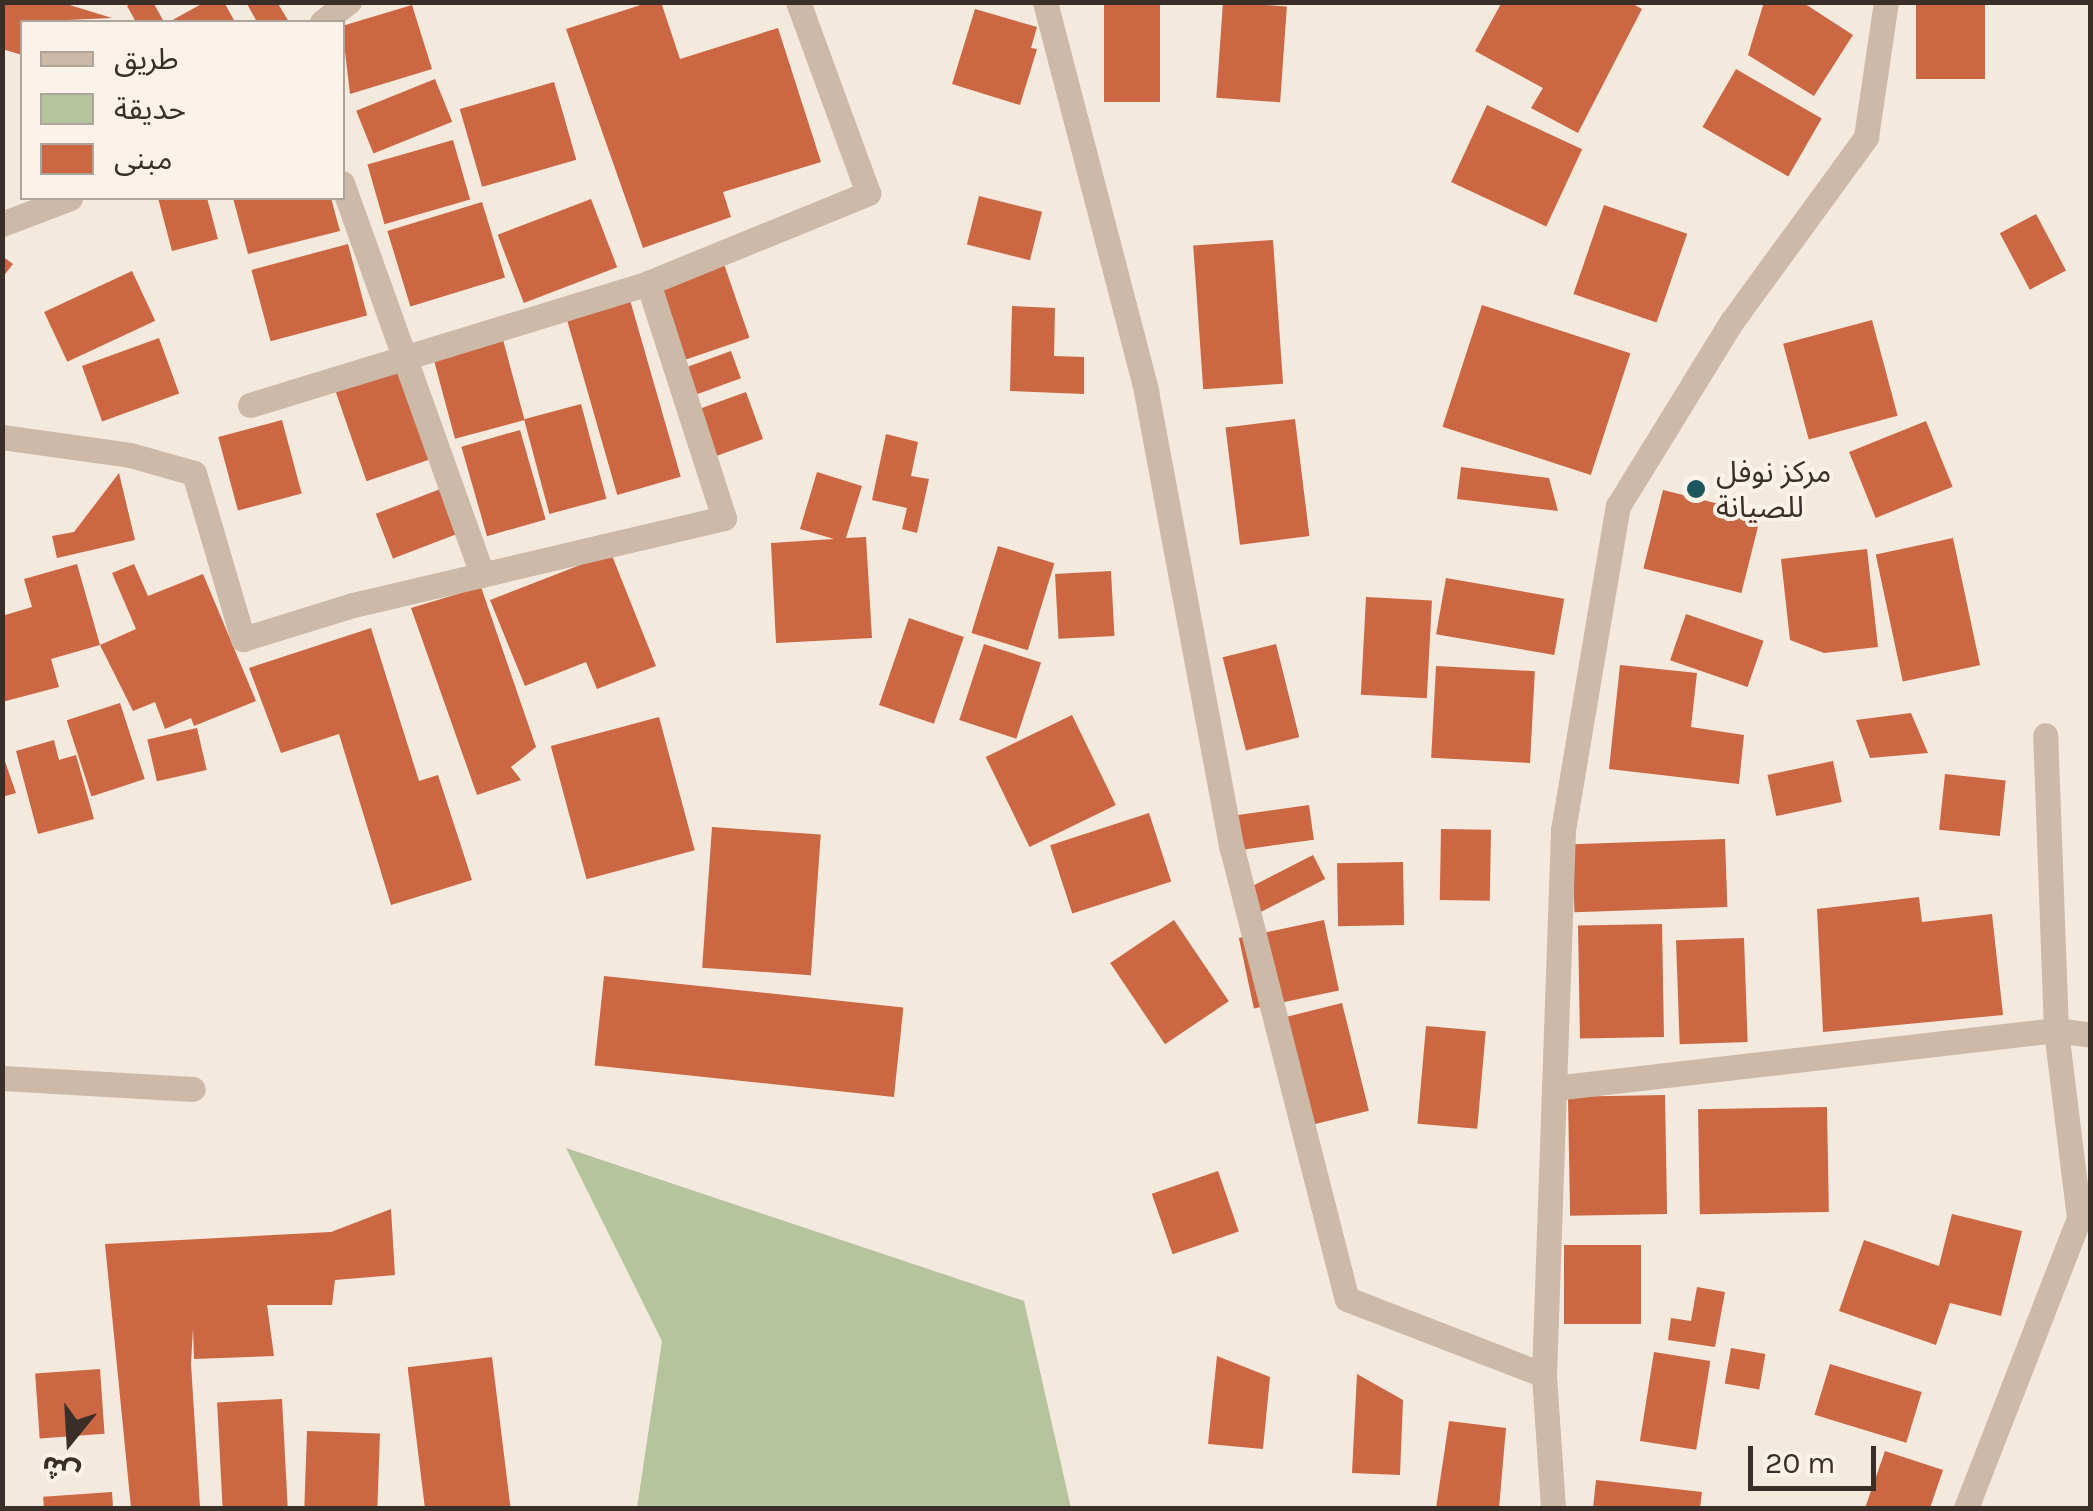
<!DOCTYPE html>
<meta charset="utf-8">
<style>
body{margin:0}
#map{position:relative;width:2093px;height:1511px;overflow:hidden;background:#f4e9dd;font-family:Karla,"Noto Sans Arabic",sans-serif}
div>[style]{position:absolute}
.green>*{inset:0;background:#b5c49c}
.building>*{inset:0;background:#cc6743;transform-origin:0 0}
.street>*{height:25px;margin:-12.5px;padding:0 12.5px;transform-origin:12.5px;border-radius:12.5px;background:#ccb9a8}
.dots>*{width:28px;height:28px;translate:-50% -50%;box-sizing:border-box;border:5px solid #fbf3ea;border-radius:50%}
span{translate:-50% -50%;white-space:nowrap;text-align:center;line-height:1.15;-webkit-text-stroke:8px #fbf3ea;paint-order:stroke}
.poi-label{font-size:30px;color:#392e28}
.left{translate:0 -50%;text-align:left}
.frame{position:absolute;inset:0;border:5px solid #392e28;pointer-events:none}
.legend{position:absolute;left:20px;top:20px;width:325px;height:180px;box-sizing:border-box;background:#fbf3ea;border:2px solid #ada49c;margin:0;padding:12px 18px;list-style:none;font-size:30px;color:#392e28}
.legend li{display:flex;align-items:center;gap:20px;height:50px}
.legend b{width:50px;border:2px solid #ada49c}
.north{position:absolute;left:20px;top:1391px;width:100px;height:100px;-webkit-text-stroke:8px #fbf3ea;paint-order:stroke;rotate:198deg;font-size:28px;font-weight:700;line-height:40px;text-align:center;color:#392e28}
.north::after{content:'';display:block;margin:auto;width:35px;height:45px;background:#392e28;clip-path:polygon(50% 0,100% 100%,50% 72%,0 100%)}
.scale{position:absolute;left:1748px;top:1446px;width:128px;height:45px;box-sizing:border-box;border:5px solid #392e28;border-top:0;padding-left:12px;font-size:30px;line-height:35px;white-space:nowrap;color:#392e28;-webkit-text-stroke:8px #fbf3ea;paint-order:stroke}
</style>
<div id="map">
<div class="green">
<div style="clip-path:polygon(566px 1148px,1024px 1301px,1071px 1508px,637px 1508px,662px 1341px)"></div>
</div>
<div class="building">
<div style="clip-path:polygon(2px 2px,60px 2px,112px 18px,22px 22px,22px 55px,2px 49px)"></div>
<div style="clip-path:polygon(133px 2px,153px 2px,164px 22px,136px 22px,127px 6px)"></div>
<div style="clip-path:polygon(205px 2px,224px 2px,235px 22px,169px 22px)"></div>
<div style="clip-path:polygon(246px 2px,277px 2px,289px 22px,257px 22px)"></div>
<div style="clip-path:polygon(650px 2px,661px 2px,680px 59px,778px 28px,821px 162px,723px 192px,731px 217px,643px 248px,566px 29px)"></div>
<div style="left:1104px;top:2px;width:56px;height:100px"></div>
<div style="left:1223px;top:2px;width:64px;height:96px;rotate:4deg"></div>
<div style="clip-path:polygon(1502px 2px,1629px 2px,1642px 9px,1578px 133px,1531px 108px,1543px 88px,1475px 51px)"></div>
<div style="clip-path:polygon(1764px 2px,1802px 2px,1853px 35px,1814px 96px,1748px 55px)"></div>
<div style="left:1916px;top:2px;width:69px;height:77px"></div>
<div style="clip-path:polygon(412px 5px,432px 69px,350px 94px,342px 26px)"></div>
<div style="clip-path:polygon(975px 9px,1037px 27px,1031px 48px,1037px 49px,1020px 105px,952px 84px)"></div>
<div style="left:1736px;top:69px;width:99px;height:67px;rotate:30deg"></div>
<div style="left:435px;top:79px;width:46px;height:85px;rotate:68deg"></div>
<div style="left:554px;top:82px;width:81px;height:98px;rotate:74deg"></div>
<div style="left:1487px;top:105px;width:105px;height:85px;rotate:25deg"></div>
<div style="left:453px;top:140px;width:62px;height:89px;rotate:74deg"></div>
<div style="left:979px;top:196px;width:65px;height:50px;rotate:14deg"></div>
<div style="clip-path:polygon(158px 198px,207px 198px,218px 239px,172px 251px)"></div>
<div style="clip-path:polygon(233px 198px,331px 198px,340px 231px,248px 254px)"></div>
<div style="left:591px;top:199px;width:73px;height:100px;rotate:69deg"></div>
<div style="left:482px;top:202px;width:79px;height:99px;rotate:73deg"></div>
<div style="left:1604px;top:205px;width:88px;height:94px;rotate:19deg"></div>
<div style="left:2036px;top:214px;width:64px;height:41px;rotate:62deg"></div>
<div style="left:1273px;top:240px;width:144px;height:80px;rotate:86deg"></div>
<div style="left:348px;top:244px;width:74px;height:100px;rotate:75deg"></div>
<div style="clip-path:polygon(2px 256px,13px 264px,2px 278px)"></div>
<div style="left:724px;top:264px;width:78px;height:74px;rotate:71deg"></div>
<div style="left:132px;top:271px;width:55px;height:97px;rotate:65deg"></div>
<div style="left:630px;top:300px;width:184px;height:66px;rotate:74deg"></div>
<div style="left:1482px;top:305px;width:156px;height:128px;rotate:18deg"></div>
<div style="clip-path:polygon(1012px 306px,1055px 308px,1054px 356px,1084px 357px,1084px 394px,1010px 391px)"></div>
<div style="left:1872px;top:320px;width:99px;height:92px;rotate:75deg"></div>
<div style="left:502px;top:336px;width:87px;height:72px;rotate:75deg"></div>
<div style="left:159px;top:338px;width:59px;height:82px;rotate:70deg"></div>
<div style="left:731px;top:351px;width:29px;height:49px;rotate:70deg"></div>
<div style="left:397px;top:367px;width:98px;height:66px;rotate:71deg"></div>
<div style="left:746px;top:392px;width:50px;height:55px;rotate:70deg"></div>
<div style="left:581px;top:404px;width:98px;height:59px;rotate:75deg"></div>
<div style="left:1295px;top:419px;width:118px;height:70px;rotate:83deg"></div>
<div style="left:282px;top:420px;width:76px;height:66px;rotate:75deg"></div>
<div style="left:1926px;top:421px;width:71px;height:83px;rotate:68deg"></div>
<div style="left:520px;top:430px;width:93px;height:61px;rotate:74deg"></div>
<div style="clip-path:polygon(886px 434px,918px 442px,911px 476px,929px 479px,917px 533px,902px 529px,907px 508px,872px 500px)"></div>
<div style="clip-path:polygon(1461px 467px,1549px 478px,1558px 511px,1457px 499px)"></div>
<div style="clip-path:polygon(817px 472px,862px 486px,846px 538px,866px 537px,872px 638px,776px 643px,771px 543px,834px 539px,800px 529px)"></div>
<div style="clip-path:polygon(119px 473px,135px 540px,57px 558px,52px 536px,74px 532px)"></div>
<div style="left:443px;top:488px;width:48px;height:72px;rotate:69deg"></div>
<div style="left:1663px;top:490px;width:101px;height:81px;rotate:14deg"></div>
<div style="left:1953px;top:538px;width:130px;height:79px;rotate:78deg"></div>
<div style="left:998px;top:546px;width:59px;height:91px;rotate:17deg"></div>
<div style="clip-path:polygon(1867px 549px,1878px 647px,1824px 653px,1790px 640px,1781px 559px)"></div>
<div style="clip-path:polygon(611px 553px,656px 666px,597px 689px,586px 662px,525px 686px,490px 600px)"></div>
<div style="clip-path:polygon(77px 564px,100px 645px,51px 659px,59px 687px,2px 702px,2px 616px,32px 607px,24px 579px)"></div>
<div style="clip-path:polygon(134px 564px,148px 596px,203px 574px,256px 701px,194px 726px,191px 718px,165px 729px,155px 702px,133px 711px,100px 645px,136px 629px,112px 573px)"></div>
<div style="left:1111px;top:571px;width:65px;height:56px;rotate:87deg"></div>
<div style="left:1446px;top:578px;width:120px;height:57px;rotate:10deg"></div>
<div style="clip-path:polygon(481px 587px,536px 747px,511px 767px,521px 780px,477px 795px,411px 608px)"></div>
<div style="left:1366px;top:597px;width:66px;height:98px;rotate:3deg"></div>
<div style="left:1686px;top:614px;width:82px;height:49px;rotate:19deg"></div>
<div style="left:909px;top:618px;width:58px;height:92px;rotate:19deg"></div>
<div style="clip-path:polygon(371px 628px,419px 781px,438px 775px,472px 880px,391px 905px,339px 734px,281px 753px,249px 668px)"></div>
<div style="left:984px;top:644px;width:60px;height:80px;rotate:18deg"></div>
<div style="left:1276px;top:644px;width:96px;height:55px;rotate:76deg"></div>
<div style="clip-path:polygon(1620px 665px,1697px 673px,1691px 727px,1744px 735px,1739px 784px,1609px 769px)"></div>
<div style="left:1436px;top:666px;width:99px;height:92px;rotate:3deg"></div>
<div style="left:120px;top:703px;width:80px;height:56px;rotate:72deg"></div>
<div style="clip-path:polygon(1911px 713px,1928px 753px,1870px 758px,1856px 720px)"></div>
<div style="left:1072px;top:715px;width:100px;height:96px;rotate:64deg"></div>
<div style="left:659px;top:717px;width:138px;height:112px;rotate:75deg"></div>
<div style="left:197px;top:728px;width:43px;height:51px;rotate:77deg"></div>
<div style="clip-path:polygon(54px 740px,59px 760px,76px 755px,94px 819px,38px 834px,16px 751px)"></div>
<div style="clip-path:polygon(2px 753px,16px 793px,2px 797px)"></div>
<div style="left:1833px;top:761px;width:42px;height:67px;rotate:78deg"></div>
<div style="left:1945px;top:774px;width:61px;height:56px;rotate:6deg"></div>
<div style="left:1309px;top:805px;width:35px;height:81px;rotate:82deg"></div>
<div style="left:1149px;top:813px;width:72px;height:104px;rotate:72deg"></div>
<div style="left:712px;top:827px;width:109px;height:141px;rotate:4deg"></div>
<div style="left:1441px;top:829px;width:50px;height:71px;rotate:1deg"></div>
<div style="left:1725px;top:839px;width:68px;height:153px;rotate:88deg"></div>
<div style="left:1313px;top:855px;width:27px;height:73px;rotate:63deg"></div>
<div style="left:1403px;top:862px;width:63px;height:66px;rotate:89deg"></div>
<div style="clip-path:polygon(1919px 897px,1922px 922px,1992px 914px,2003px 1015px,1823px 1032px,1817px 909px)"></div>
<div style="left:1174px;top:920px;width:98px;height:77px;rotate:56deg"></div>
<div style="left:1324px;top:920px;width:72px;height:87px;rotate:78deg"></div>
<div style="left:1662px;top:924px;width:113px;height:84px;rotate:89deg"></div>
<div style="left:1744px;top:938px;width:104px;height:68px;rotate:88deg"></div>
<div style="left:604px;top:976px;width:301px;height:90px;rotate:6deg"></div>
<div style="left:1342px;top:1003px;width:111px;height:77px;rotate:76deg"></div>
<div style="left:1426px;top:1026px;width:60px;height:98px;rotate:5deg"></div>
<div style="left:1665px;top:1095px;width:119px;height:97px;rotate:89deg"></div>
<div style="left:1827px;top:1107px;width:105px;height:129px;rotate:89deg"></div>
<div style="left:1218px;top:1171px;width:64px;height:70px;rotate:71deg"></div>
<div style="clip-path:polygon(391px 1209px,395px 1275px,335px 1280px,332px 1305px,267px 1305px,274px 1356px,194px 1359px,193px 1328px,191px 1364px,200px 1507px,131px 1508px,105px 1244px,331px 1232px)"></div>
<div style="clip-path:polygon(1952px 1214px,2022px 1231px,2001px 1316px,1950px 1303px,1936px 1345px,1839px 1311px,1864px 1240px,1939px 1266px)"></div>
<div style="left:1564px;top:1245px;width:77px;height:79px"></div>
<div style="clip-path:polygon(1697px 1287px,1725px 1292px,1715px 1347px,1668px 1340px,1671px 1318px,1691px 1321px)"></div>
<div style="left:1731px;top:1348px;width:35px;height:36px;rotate:10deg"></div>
<div style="left:1654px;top:1352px;width:57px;height:90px;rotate:9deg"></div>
<div style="clip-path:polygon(1217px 1356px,1270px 1377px,1263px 1449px,1208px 1444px)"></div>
<div style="left:492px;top:1357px;width:152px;height:85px;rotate:83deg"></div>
<div style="left:1830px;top:1364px;width:96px;height:53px;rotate:17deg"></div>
<div style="left:100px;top:1369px;width:65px;height:65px;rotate:86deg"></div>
<div style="clip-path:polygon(1357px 1374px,1403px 1400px,1400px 1475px,1352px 1473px)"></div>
<div style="left:282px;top:1399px;width:109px;height:65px;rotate:87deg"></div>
<div style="clip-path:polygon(1449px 1421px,1506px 1428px,1499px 1508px,1436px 1508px)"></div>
<div style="left:307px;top:1431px;width:73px;height:77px;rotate:2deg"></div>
<div style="clip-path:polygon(1885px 1451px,1943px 1470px,1930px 1508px,1865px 1508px)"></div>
<div style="clip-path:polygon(1596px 1480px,1702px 1492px,1700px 1508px,1593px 1508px)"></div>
<div style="left:112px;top:1492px;width:16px;height:69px;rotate:86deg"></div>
</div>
<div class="street">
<div style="left:1045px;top:2px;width:402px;rotate:75.4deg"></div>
<div style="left:1146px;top:391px;width:466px;rotate:79.4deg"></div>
<div style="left:1232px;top:849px;width:464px;rotate:75.7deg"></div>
<div style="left:1347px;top:1299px;width:211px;rotate:21.1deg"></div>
<div style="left:322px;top:22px;width:34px;rotate:-37deg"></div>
<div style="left:342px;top:183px;width:416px;rotate:70.3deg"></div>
<div style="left:2px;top:224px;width:73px;rotate:-20.9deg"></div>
<div style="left:250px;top:405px;width:416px;rotate:-17deg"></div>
<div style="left:648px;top:283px;width:238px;rotate:-22.2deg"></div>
<div style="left:868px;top:193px;width:203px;rotate:-110.1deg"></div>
<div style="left:2px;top:437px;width:129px;rotate:8deg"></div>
<div style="left:130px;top:455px;width:66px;rotate:15.7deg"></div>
<div style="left:194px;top:473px;width:173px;rotate:73.6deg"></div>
<div style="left:243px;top:639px;width:115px;rotate:-17.2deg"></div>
<div style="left:353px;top:605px;width:381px;rotate:-13.2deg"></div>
<div style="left:724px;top:518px;width:247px;rotate:-107.9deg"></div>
<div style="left:2px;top:1078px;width:191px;rotate:3.3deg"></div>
<div style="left:1554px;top:1088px;width:505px;rotate:-6.59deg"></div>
<div style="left:2056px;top:1030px;width:34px;rotate:8deg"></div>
<div style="left:1553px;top:1508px;width:133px;rotate:-93.9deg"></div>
<div style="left:1544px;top:1375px;width:545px;rotate:-88deg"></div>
<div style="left:1563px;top:830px;width:329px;rotate:-80.4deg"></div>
<div style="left:1618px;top:506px;width:217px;rotate:-58.4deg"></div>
<div style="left:1732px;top:321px;width:228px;rotate:-53.9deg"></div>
<div style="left:1866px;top:137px;width:136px;rotate:-81.6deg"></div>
<div style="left:1966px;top:1508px;width:311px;rotate:-68.7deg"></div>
<div style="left:2079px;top:1218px;width:189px;rotate:-97deg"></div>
<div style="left:2056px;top:1030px;width:295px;rotate:-92.1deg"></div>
</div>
<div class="dots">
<div style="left:1696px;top:489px;background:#1c575d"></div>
</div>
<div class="poi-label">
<span class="left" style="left:1716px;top:489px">مركز نوفل<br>للصيانة</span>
</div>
<div class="frame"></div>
<ul class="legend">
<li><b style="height:12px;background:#ccb9a8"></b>طريق</li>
<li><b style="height:28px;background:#b5c49c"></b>حديقة</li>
<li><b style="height:28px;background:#cc6743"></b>مبنى</li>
</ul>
<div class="north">ش</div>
<div class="scale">20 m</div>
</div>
